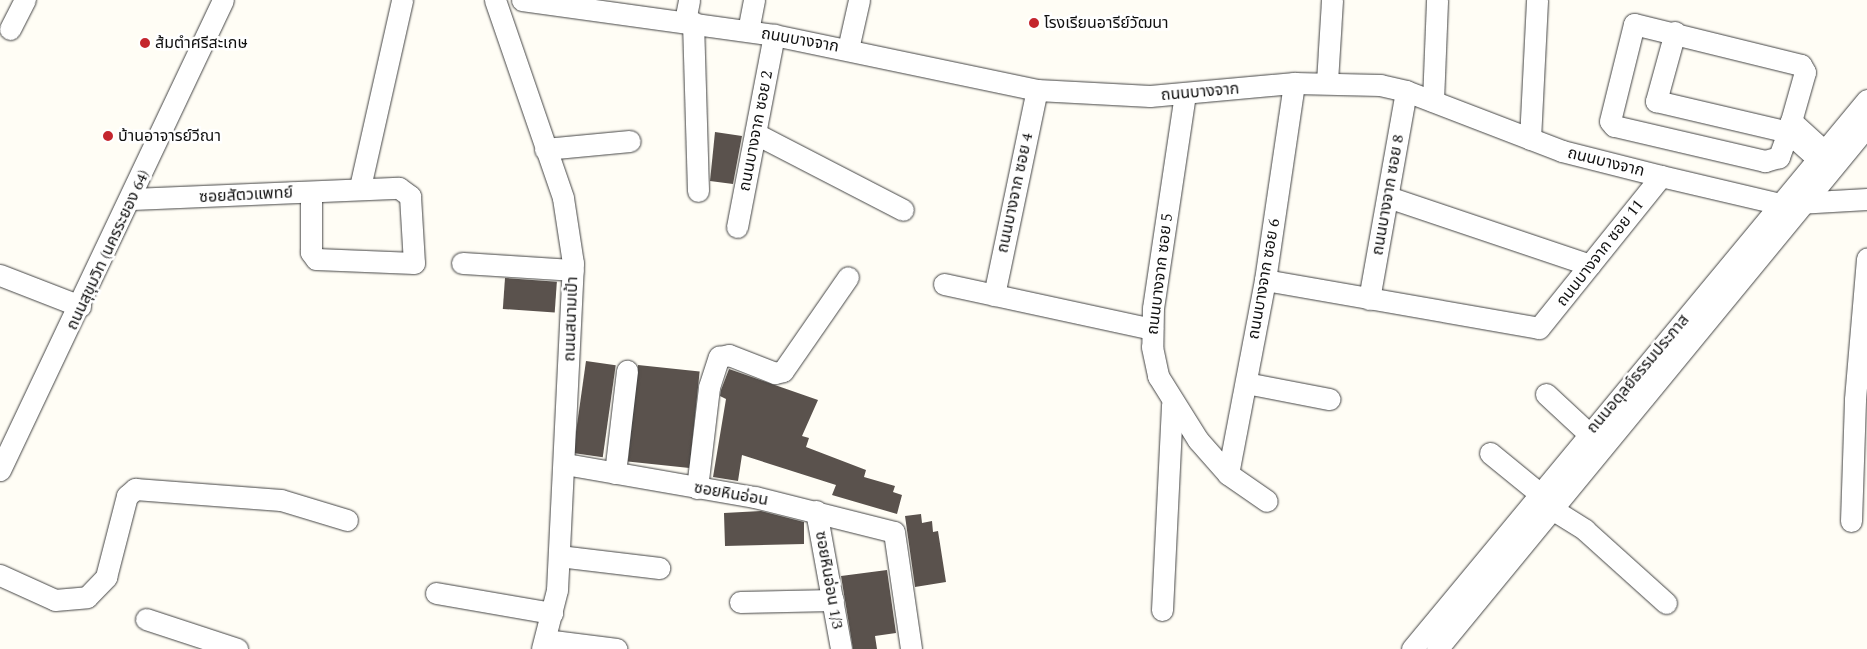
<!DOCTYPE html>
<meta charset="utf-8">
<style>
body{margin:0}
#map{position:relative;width:1867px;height:649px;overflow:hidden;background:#fffdf5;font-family:Spectral,"Noto Sans Thai",serif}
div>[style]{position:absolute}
.building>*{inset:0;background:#5a524d;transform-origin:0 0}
.roads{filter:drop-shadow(0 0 1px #444) drop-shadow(0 0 1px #444)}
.minor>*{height:21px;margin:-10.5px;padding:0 10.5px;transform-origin:10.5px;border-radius:10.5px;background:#fff}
.dots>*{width:14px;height:14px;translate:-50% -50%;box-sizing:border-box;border:2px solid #fff;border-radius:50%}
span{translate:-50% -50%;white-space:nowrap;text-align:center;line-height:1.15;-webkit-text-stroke:5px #fff;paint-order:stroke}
.poi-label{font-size:16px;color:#111}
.left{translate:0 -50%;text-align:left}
.street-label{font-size:16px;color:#111}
</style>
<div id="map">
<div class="building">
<div style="clip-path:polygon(715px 132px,742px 136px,733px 184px,710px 181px)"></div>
<div style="left:505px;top:278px;width:52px;height:31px;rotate:4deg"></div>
<div style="left:586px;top:361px;width:30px;height:93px;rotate:8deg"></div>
<div style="left:638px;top:365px;width:62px;height:97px;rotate:6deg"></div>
<div style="clip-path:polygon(729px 369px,818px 400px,802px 436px,809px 438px,806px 447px,866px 470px,864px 477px,895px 486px,893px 492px,902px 495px,897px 514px,832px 495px,836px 485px,742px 455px,738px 481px,713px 477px,726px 399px,720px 396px,721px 390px)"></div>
<div style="clip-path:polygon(761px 511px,804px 522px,804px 544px,725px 546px,724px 513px)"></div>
<div style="clip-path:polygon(921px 514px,922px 523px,932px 521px,933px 532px,938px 531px,946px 582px,915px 587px,905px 516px)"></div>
<div style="clip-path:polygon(887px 570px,896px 633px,875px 636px,877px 649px,853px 649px,841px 576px)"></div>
</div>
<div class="roads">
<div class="minor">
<div style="left:495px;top:0;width:209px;rotate:71deg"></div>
<div style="left:563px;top:198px;width:66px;rotate:81.3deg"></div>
<div style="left:573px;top:263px;width:327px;rotate:92.8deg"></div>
<div style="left:557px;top:590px;width:61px;rotate:104.3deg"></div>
<div style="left:522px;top:0;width:254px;rotate:7.9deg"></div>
<div style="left:774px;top:35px;width:269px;rotate:11.8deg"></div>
<div style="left:1037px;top:90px;width:113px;rotate:3deg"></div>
<div style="left:1150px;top:96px;width:145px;rotate:-5.2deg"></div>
<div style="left:1294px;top:83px;width:86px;rotate:1.3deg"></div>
<div style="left:1380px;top:85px;width:27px;rotate:13deg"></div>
<div style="left:1406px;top:91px;width:167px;rotate:21deg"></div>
<div style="left:1562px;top:151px;width:102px;rotate:14.2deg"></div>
<div style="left:1661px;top:176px;width:122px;rotate:13.2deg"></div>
<div style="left:1780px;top:204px;width:87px;rotate:-3.3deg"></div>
<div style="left:685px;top:21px;width:21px;rotate:-79deg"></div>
<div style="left:693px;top:22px;width:169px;rotate:88.3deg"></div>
<div style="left:10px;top:29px;width:33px;rotate:-63deg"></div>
<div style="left:748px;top:31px;width:32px;rotate:-79deg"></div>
<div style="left:1675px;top:32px;width:72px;rotate:105.4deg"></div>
<div style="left:1656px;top:101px;width:136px;rotate:13.2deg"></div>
<div style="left:1788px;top:132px;width:11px;rotate:-75deg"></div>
<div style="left:848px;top:49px;width:50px;rotate:-77.3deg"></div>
<div style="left:1327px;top:82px;width:82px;rotate:-86.5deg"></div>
<div style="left:1185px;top:94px;width:216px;rotate:98.5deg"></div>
<div style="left:1153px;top:308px;width:39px;rotate:91deg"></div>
<div style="left:1152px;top:347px;width:30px;rotate:78deg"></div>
<div style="left:1158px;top:376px;width:75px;rotate:58deg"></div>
<div style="left:1198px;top:440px;width:45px;rotate:48.6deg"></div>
<div style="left:1228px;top:474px;width:47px;rotate:34.7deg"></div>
<div style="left:1433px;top:101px;width:101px;rotate:-87.7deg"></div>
<div style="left:758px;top:135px;width:163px;rotate:27.3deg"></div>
<div style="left:1530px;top:139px;width:139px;rotate:-87.1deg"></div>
<div style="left:545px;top:149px;width:85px;rotate:-5.4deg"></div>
<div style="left:1818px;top:159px;width:40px;rotate:-138deg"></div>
<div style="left:1788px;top:132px;width:27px;rotate:110deg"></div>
<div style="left:1779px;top:157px;width:15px;rotate:164deg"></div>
<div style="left:1765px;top:161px;width:155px;rotate:-166.9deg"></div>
<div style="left:1614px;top:126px;width:6px;rotate:-129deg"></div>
<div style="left:1610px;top:121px;width:100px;rotate:-76.1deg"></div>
<div style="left:1634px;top:24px;width:172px;rotate:13.8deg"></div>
<div style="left:1801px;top:65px;width:8px;rotate:60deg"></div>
<div style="left:1805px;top:72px;width:51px;rotate:105.9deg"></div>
<div style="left:1791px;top:121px;width:45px;rotate:42.3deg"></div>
<div style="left:360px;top:187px;width:192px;rotate:-77.3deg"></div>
<div style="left:1388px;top:197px;width:213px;rotate:18.6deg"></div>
<div style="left:132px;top:199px;width:267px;rotate:-2.4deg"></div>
<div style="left:399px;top:188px;width:14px;rotate:36deg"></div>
<div style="left:410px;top:196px;width:67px;rotate:86.6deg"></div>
<div style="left:414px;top:263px;width:98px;rotate:-177.7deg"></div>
<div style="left:316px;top:259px;width:9px;rotate:-126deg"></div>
<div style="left:311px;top:252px;width:60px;rotate:-90deg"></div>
<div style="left:737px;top:227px;width:196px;rotate:-79.1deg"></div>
<div style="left:462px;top:263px;width:111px;rotate:3.6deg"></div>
<div style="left:0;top:275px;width:86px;rotate:21.2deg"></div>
<div style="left:1265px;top:280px;width:278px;rotate:9.9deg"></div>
<div style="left:1539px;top:328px;width:195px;rotate:-51.2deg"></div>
<div style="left:944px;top:284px;width:213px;rotate:12.2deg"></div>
<div style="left:994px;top:295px;width:209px;rotate:-78.2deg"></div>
<div style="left:1369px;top:299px;width:211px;rotate:-79.9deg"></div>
<div style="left:1246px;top:383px;width:85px;rotate:10.9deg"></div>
<div style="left:1546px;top:394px;width:57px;rotate:42.9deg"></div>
<div style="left:1490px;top:453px;width:63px;rotate:39.2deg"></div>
<div style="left:565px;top:464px;width:193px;rotate:9.9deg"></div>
<div style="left:755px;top:497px;width:143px;rotate:14.1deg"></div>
<div style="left:894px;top:532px;width:118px;rotate:81.7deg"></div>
<div style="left:0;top:470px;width:520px;rotate:-64.62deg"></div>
<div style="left:615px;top:473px;width:103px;rotate:-83.3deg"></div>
<div style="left:1228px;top:474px;width:197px;rotate:-79.2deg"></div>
<div style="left:1265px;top:280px;width:199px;rotate:-81.6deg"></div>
<div style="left:697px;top:488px;width:102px;rotate:-83.2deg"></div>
<div style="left:709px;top:387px;width:32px;rotate:-72deg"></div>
<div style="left:719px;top:357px;width:10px;rotate:-11deg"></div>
<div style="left:729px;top:355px;width:49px;rotate:21.4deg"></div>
<div style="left:775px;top:373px;width:8px;rotate:-14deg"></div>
<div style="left:783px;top:371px;width:114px;rotate:-55.3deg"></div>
<div style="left:1552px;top:509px;width:39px;rotate:32deg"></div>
<div style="left:1585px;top:530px;width:109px;rotate:42deg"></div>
<div style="left:816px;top:511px;width:140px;rotate:79.7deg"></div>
<div style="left:1851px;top:521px;width:122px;rotate:-88.1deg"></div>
<div style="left:1855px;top:399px;width:141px;rotate:-85.1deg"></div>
<div style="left:559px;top:556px;width:101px;rotate:6.8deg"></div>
<div style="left:0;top:575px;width:60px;rotate:24.4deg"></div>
<div style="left:55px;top:600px;width:32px;rotate:-5deg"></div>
<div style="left:87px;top:597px;width:28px;rotate:-46deg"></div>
<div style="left:106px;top:577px;width:84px;rotate:-75.5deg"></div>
<div style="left:127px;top:496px;width:11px;rotate:-41deg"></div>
<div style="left:135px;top:489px;width:146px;rotate:4.3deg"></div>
<div style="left:281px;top:500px;width:69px;rotate:16.9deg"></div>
<div style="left:436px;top:593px;width:118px;rotate:9.8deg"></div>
<div style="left:740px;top:602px;width:93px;rotate:-1.2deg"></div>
<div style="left:1162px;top:610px;width:206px;rotate:-87.2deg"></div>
<div style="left:146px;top:619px;width:96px;rotate:18.2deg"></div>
<div style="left:545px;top:640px;width:72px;rotate:7.2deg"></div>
<div style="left:1412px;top:649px;width:713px;rotate:-50.35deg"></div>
<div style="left:1437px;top:649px;width:677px;rotate:-50.57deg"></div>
</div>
</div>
<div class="dots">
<div style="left:1034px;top:23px;background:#c4262e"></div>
<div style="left:145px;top:43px;background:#c4262e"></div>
<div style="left:108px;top:136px;background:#c4262e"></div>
</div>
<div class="poi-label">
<span class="left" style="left:1044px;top:23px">โรงเรียนอารีย์วัฒนา</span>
<span class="left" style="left:155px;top:43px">ส้มตำศรีสะเกษ</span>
<span class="left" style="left:118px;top:136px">บ้านอาจารย์วีณา</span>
</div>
<div class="street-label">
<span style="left:800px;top:40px;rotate:10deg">ถนนบางจาก</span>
<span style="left:1200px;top:92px;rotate:-5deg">ถนนบางจาก</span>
<span style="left:756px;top:131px;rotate:-79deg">ถนนบางจาก ซอย 2</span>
<span style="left:1606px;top:162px;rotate:14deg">ถนนบางจาก</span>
<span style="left:1015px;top:193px;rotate:-78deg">ถนนบางจาก ซอย 4</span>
<span style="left:246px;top:195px;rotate:-3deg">ซอยสัตวแพทย์</span>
<span style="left:1388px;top:195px;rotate:-80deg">ถนนบางจาก ซอย 8</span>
<span style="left:108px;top:250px;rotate:-65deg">ถนนสุขุมวิท (นครระยอง 64)</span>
<span style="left:1600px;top:253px;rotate:-52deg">ถนนบางจาก ซอย 11</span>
<span style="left:1160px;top:274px;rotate:-83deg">ถนนบางจาก ซอย 5</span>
<span style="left:1264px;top:279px;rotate:-80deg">ถนนบางจาก ซอย 6</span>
<span style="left:571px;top:319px;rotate:-88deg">ถนนสนามเป้า</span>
<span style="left:1638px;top:374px;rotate:-50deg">ถนนอดุลย์ธรรมประภาส</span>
<span style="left:731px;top:494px;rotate:10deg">ซอยหินอ่อน</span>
<span style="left:829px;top:580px;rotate:80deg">ซอยหินอ่อน 1/3</span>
</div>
</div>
